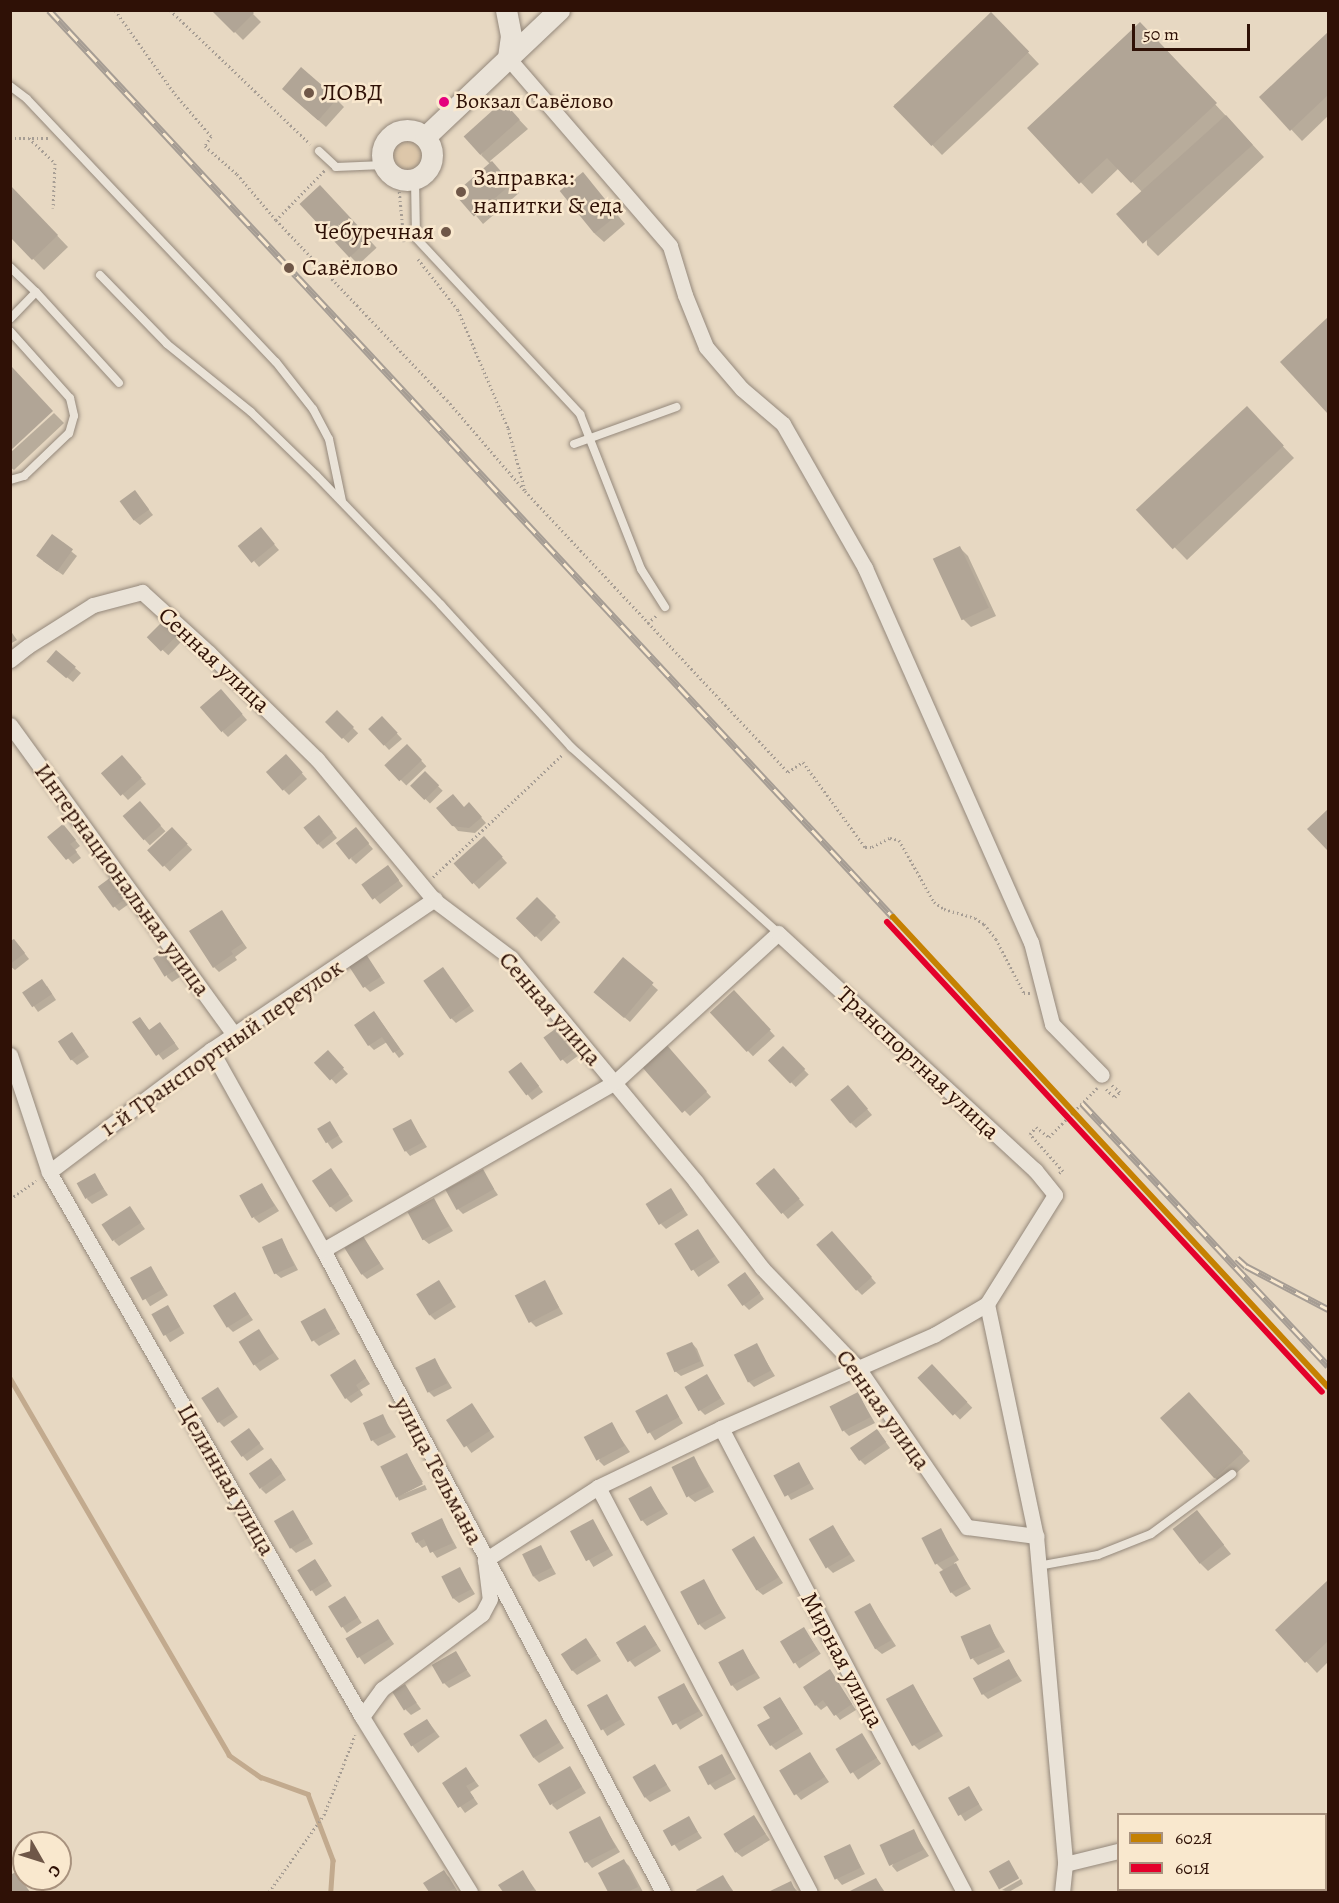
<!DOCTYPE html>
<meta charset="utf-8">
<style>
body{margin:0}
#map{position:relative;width:1339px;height:1903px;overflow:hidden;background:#e7d8c2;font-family:Alegreya,serif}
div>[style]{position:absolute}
.green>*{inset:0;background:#ddc7aa}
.round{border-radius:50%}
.shadow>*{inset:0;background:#0003;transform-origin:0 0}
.stream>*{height:4.5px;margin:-2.25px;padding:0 2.25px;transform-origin:2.25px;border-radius:2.25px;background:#c2aa8e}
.building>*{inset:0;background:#b1a596;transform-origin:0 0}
.path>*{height:3px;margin-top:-1.5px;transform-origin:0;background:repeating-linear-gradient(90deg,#a69d94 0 1.5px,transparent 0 4.5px)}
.roads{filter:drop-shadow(0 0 2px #94887b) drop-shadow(0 0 2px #94887b)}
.lane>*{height:8px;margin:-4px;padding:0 4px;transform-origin:4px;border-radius:4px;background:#eae3d8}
.street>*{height:15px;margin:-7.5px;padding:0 7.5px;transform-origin:7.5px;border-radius:7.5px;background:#eae3d8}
.secondary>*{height:21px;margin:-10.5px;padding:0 10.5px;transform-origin:10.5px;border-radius:10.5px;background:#eae3d8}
.secondary>.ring{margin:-10.5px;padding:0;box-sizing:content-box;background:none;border:21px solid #eae3d8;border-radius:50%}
.rail>*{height:7px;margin-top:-3.5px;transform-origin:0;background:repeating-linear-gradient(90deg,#f9e8ce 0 14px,#a69d94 0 28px);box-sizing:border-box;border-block:2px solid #a69d94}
.rail-1>*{height:6px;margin:-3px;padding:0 3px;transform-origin:3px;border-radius:3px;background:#c58102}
.rail-2>*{height:6px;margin:-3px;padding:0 3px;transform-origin:3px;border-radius:3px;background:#e4002b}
.dots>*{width:16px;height:16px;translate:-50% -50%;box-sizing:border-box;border:3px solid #f9e8ce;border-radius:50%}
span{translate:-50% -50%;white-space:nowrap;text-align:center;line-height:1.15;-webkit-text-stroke:5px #f9e8ce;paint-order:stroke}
.bus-label{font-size:22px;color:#2f1106}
.left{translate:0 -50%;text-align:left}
.poi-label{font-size:24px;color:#2f1106}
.right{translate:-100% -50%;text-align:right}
.street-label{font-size:24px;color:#2f1106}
.frame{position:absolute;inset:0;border:12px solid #2f1106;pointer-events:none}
.legend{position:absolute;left:1117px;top:1813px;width:210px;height:78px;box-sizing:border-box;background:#f9e8ce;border:2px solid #a8927e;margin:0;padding:8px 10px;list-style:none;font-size:18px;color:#2f1106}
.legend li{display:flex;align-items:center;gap:12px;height:30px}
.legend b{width:30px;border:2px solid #a8927e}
.north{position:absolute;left:12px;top:1831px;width:60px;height:60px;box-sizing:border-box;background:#f9e8ce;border:2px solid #a8927e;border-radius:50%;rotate:129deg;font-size:16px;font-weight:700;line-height:24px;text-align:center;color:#2f1106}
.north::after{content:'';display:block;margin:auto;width:21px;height:27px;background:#6f5748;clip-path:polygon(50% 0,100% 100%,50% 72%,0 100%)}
.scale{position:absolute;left:1132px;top:24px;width:118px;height:27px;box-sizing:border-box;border:3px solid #2f1106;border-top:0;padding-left:8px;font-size:18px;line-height:21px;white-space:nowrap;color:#2f1106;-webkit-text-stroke:4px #f9e8ce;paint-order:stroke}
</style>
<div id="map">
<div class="green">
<div class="round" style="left:391px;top:138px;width:32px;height:32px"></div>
</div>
<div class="shadow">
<div style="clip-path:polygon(213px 10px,249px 10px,261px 22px,243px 40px)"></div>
<div style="clip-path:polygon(1002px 25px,1039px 64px,942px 155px,894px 105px)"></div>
<div style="clip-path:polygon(1328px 34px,1328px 116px,1302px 141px,1261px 97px)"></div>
<div style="clip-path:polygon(1151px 35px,1264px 157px,1158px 256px,1147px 245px,1144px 194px,1119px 168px,1092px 194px,1029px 128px)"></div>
<div style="clip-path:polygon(292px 97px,336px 99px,344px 107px,326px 127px)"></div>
<div style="clip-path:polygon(511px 111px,528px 129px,490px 161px,519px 193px,483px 224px,457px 193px,490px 164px,481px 155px)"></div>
<div style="clip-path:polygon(583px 174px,625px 224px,604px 242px,595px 234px)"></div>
<div style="clip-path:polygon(10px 186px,68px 247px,44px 270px,10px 235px)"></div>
<div style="left:320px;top:187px;width:83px;height:25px;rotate:47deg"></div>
<div style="clip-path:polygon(1328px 319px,1328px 412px,1282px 362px)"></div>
<div style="clip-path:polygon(54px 413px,64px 423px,14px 470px,10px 467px,10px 453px)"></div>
<div style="clip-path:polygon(1258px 420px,1294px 458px,1187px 560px,1139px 511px)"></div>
<div style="clip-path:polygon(140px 498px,153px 515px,140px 525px,134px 520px)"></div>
<div style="clip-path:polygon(266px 535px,279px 550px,259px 567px,254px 561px)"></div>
<div style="clip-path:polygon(52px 536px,77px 556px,63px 575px,43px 561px)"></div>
<div style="clip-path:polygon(960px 548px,968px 556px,996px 616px,971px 627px,963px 619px)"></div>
<div style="left:163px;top:623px;width:26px;height:20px;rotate:43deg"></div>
<div style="clip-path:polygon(10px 630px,17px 640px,10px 644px)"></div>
<div style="clip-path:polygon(56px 652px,81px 673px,73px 682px,54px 667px)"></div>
<div style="clip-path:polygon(226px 696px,247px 720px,228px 737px,223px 732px)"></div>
<div style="left:337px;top:712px;width:30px;height:14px;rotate:45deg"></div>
<div style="clip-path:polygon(387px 723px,402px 739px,389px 750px,370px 729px)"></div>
<div style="left:407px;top:746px;width:28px;height:28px;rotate:46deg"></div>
<div style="clip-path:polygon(291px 761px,307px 779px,289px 795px,284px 790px)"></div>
<div style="clip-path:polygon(127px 762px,146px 784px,128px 800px,103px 773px)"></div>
<div style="left:425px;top:773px;width:25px;height:18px;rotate:45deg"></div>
<div style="left:140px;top:803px;width:38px;height:21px;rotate:48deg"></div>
<div style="clip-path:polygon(474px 809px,486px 823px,475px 833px,458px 831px,453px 825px)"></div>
<div style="clip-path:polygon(1328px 811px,1328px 849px,1309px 829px)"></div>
<div style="clip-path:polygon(324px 822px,337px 838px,323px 849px,318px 844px)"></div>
<div style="left:172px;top:829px;width:29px;height:31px;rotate:46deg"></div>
<div style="clip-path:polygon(68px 831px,80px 846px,75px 850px,81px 858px,73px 864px,49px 837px)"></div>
<div style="clip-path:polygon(361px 835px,373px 849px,356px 864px,351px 859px)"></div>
<div style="clip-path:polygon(489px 843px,507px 863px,479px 889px,456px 864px)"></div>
<div style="clip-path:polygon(393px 873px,403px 886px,380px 904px,364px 886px)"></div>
<div style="clip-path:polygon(114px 877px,133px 901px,119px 911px,114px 906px)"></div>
<div style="left:537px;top:899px;width:33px;height:27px;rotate:45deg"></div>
<div style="clip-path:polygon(222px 912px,247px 948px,235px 957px,237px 960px,219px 972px,214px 967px)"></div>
<div style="clip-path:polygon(10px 943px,19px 946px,29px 959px,15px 970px,10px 966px)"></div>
<div style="clip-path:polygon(168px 950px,186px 973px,172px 982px,167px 977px)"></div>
<div style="clip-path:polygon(366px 956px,385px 983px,370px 992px,365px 987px)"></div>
<div style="clip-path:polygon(623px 959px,658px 990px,630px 1022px,600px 997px)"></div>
<div style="clip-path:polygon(443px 969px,474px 1011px,456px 1023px,451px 1018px)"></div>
<div style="clip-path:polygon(47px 986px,56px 1000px,38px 1012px,24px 992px)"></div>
<div style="left:734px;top:992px;width:60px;height:30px;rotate:47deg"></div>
<div style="clip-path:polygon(374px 1012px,404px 1054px,399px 1058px,387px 1042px,374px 1050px,369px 1045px)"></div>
<div style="clip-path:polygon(140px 1018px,150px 1031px,165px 1029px,179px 1049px,163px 1060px,134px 1022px)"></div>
<div style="clip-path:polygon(72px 1034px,89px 1057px,77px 1065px,72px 1060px)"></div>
<div style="clip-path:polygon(563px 1034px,579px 1055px,567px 1064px,562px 1059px)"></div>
<div style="left:783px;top:1048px;width:37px;height:18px;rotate:46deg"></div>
<div style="clip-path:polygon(670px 1051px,711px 1097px,690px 1116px,685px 1111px)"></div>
<div style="clip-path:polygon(333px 1058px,348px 1074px,336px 1084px,317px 1063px)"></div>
<div style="clip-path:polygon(526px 1069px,543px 1092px,532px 1100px,510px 1072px)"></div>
<div style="clip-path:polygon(853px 1092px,872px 1115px,856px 1128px,851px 1123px)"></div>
<div style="clip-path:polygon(411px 1121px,427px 1147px,410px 1156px,405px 1150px)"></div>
<div style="left:330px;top:1123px;width:23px;height:13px;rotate:56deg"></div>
<div style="clip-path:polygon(331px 1170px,353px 1201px,336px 1212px,331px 1207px)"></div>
<div style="clip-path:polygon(482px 1171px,498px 1195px,463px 1214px,458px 1209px)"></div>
<div style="clip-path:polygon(94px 1174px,108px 1195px,92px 1204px,87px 1199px)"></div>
<div style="clip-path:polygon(779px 1175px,804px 1205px,788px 1219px,758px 1184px)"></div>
<div style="clip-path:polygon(262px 1185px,279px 1211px,259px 1223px,254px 1218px)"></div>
<div style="clip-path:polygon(671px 1190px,688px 1215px,666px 1229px,661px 1224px)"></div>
<div style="clip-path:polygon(433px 1199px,453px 1231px,429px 1244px,423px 1239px)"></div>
<div style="clip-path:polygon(130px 1208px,145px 1229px,119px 1246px,114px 1241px)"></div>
<div style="left:698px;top:1231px;width:38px;height:26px;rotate:55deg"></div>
<div style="clip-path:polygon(363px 1238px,384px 1269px,367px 1279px,362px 1274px)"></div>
<div style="clip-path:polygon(837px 1238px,876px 1283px,862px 1295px,857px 1290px)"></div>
<div style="clip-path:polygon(282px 1240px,298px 1270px,281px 1278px,275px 1273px)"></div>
<div style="left:151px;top:1268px;width:32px;height:21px;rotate:58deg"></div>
<div style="clip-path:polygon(750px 1279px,764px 1299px,749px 1310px,744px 1305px)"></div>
<div style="clip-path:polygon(439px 1282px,456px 1307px,435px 1320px,430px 1315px)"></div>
<div style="clip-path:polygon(544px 1282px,563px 1314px,536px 1327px,531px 1322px)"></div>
<div style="clip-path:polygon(235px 1294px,253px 1320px,233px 1332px,228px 1327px)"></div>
<div style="left:168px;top:1307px;width:31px;height:17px;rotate:58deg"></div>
<div style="clip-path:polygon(324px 1310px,340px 1334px,319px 1346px,314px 1341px)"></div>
<div style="clip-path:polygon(259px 1331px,279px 1359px,260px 1371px,255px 1365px)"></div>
<div style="clip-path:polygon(692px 1343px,697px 1349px,704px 1366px,681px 1376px,675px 1371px,668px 1353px)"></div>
<div style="clip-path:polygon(756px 1345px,775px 1376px,754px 1387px,749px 1382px)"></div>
<div style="clip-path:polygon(435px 1360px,452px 1388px,434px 1397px,429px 1392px)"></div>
<div style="clip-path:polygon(355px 1361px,370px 1384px,360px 1390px,363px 1395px,351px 1403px,346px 1398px)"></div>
<div style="left:932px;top:1366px;width:58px;height:17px;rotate:46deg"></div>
<div style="clip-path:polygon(706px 1376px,725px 1404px,705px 1415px,700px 1410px)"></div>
<div style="clip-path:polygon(217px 1389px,238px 1417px,224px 1427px,219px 1422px)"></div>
<div style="clip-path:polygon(858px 1394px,875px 1423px,849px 1436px,844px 1431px)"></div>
<div style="left:666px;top:1396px;width:32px;height:33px;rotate:58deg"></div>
<div style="clip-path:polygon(1197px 1402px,1250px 1461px,1223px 1485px,1214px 1477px)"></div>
<div style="left:472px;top:1405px;width:39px;height:28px;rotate:55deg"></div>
<div style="clip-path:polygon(382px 1416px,396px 1437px,378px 1446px,373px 1441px)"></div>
<div style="clip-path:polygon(611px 1424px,630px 1452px,604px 1466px,599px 1461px)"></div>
<div style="clip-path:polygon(249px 1430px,264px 1449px,247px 1461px,242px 1455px)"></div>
<div style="clip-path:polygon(882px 1437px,890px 1448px,865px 1465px,860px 1460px)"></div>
<div style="clip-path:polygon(407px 1455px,423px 1482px,396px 1496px)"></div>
<div style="clip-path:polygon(694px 1458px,714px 1492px,695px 1502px,689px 1497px)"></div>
<div style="clip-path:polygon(799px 1464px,814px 1489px,791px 1500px,776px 1476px)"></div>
<div style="clip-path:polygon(276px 1465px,286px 1480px,266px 1494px,261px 1489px)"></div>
<div style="left:425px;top:1485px;width:5px;height:30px;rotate:68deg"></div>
<div style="clip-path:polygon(651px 1488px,668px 1514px,647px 1526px,642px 1520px)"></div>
<div style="clip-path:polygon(293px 1512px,313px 1544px,296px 1553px,291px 1548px)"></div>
<div style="clip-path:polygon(1197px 1512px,1231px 1554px,1208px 1571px,1200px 1563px)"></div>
<div style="clip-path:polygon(442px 1520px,457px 1548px,437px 1558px,428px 1545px,422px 1548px,417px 1542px,413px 1533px)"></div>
<div style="left:592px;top:1520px;width:41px;height:23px;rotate:59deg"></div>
<div style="clip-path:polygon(833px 1527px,855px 1561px,833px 1573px,828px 1568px)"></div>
<div style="clip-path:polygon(941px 1530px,959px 1560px,954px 1563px,971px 1589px,956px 1597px,951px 1592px,944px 1571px,937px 1564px)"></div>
<div style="clip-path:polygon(754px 1538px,783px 1583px,763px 1595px,757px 1590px)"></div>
<div style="clip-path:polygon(541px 1547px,556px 1574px,539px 1582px,534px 1577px)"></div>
<div style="left:315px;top:1560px;width:31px;height:19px;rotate:57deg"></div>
<div style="clip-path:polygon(460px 1569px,475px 1594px,459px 1603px,453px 1598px)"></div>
<div style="clip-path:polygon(703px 1581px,726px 1618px,705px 1630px,700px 1625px)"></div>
<div style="clip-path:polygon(1328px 1582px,1328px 1662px,1317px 1673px,1277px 1630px)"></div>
<div style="left:345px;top:1598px;width:30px;height:18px;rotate:56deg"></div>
<div style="clip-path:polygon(870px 1605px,896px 1646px,882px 1654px,876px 1649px)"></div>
<div style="left:378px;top:1621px;width:28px;height:36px;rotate:55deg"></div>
<div style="clip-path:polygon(989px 1625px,1005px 1652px,978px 1665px,973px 1659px)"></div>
<div style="clip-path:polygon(645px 1626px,661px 1651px,635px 1667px,630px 1661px)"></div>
<div style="left:804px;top:1629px;width:30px;height:26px;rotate:56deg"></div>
<div style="clip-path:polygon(586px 1640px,601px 1661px,577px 1675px,572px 1670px)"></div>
<div style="clip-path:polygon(743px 1651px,760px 1678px,737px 1691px,732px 1685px)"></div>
<div style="clip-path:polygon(455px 1653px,471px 1676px,449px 1688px,444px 1683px)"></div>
<div style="clip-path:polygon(1008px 1661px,1022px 1681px,988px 1699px,983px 1694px)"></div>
<div style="clip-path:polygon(829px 1671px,856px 1710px,840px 1720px,828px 1705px,821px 1710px,816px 1705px)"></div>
<div style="left:684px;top:1685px;width:36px;height:27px;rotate:58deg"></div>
<div style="clip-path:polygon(404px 1686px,421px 1709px,411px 1715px,406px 1710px)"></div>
<div style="clip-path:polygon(913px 1686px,943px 1736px,919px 1750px,914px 1745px)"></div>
<div style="left:607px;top:1696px;width:34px;height:21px;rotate:58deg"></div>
<div style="clip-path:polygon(780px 1698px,803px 1734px,776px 1750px,771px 1745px,772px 1719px)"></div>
<div style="left:427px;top:1720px;width:21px;height:27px;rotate:53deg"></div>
<div style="clip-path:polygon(546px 1721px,564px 1748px,539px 1763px,534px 1758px)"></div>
<div style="left:861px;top:1735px;width:35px;height:28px;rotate:55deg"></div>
<div style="clip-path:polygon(809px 1753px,829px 1782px,801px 1800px,796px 1794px)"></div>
<div style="clip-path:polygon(721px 1755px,736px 1779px,715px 1790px,710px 1784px)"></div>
<div style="clip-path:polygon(655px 1766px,671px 1791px,650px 1802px,645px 1797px)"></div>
<div style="clip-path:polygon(570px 1768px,586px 1793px,557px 1810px,552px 1805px)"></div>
<div style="clip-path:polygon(466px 1769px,479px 1786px,470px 1792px,478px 1804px,465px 1813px,444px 1784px)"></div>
<div style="left:969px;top:1788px;width:26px;height:21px;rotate:58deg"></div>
<div style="clip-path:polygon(754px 1817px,770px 1840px,742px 1857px,736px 1852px)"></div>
<div style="clip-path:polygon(599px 1818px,620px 1852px,592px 1868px,587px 1862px)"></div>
<div style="clip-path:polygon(688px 1818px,702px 1838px,679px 1851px,665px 1831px)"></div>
<div style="clip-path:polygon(913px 1831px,929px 1856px,897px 1872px,892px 1866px)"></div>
<div style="clip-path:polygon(849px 1846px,865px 1874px,842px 1885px,837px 1879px)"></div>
<div style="clip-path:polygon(624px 1861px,629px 1866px,643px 1892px,610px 1892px,600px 1874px)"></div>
<div style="clip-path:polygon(443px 1872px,449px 1877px,458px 1892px,431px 1892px,425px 1883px)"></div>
<div style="clip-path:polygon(523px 1872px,537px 1892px,504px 1892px,500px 1885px)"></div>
<div style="clip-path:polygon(723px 1877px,734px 1892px,699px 1892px,698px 1890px)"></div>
<div style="clip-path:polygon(1021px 1879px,1023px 1884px,1009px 1892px,1002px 1890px)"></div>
<div style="clip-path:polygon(876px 1880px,885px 1892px,852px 1892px)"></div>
<div style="clip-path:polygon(790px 1883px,798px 1892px,771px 1892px)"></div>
<div style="clip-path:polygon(1188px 1890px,1214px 1890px,1216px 1892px,1190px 1892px)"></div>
</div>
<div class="stream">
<div style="left:10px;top:1378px;width:436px;rotate:59.8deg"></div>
<div style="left:229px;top:1755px;width:39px;rotate:35deg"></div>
<div style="left:261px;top:1777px;width:50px;rotate:19.9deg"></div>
<div style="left:308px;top:1794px;width:71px;rotate:69.3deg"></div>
<div style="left:333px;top:1860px;width:32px;rotate:94deg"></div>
</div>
<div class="building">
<div style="clip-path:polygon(211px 10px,251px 10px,254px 13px,234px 33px)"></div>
<div style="left:991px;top:12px;width:55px;height:136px;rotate:46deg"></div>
<div style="clip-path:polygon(1140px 22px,1217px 103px,1131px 183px,1107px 158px,1079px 184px,1027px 128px)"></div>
<div style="clip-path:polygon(1328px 32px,1328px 95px,1290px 131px,1259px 97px)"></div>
<div style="left:301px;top:67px;width:48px;height:29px;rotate:41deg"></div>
<div style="left:503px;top:101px;width:25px;height:53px;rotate:48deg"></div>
<div style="left:1226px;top:115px;width:40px;height:148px;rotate:48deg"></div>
<div style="left:492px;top:161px;width:30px;height:50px;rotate:49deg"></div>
<div style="left:583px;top:172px;width:55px;height:30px;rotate:51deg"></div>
<div style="clip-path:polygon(10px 185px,58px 235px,32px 260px,10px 237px)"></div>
<div style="left:320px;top:185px;width:73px;height:28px;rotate:47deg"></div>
<div style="clip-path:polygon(1328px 317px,1328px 414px,1280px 362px)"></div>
<div style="clip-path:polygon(12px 367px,53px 411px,10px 451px,10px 369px)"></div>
<div style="left:1247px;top:406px;width:54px;height:152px;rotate:47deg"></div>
<div style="left:135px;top:490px;width:24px;height:19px;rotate:54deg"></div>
<div style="left:261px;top:527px;width:22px;height:30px;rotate:51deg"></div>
<div style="left:52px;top:534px;width:26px;height:27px;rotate:36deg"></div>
<div style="left:960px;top:546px;width:68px;height:30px;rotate:65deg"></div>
<div style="left:163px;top:621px;width:20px;height:23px;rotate:45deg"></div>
<div style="left:56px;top:650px;width:26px;height:15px;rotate:40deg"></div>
<div style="left:221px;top:689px;width:33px;height:28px;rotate:49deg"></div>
<div style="left:337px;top:710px;width:24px;height:17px;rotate:45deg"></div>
<div style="left:382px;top:716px;width:23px;height:19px;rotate:47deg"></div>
<div style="left:407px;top:744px;width:22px;height:31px;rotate:47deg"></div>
<div style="left:286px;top:754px;width:25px;height:27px;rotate:48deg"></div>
<div style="left:122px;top:755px;width:30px;height:28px;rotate:49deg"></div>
<div style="left:425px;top:771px;width:20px;height:21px;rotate:45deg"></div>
<div style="clip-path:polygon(453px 794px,464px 807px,469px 802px,482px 817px,469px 828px,452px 826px,436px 808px)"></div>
<div style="left:140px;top:801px;width:32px;height:23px;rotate:49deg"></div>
<div style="clip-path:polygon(1328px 809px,1328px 851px,1307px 829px)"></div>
<div style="left:319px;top:815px;width:22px;height:20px;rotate:51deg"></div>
<div style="clip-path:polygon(63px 824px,76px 840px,70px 844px,77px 852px,66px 860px,47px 837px)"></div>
<div style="left:172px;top:827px;width:23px;height:34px;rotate:47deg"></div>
<div style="left:356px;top:827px;width:21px;height:26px;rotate:51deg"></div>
<div style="left:484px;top:836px;width:28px;height:41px;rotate:48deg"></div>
<div style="left:388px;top:865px;width:19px;height:33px;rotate:54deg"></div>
<div style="left:114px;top:875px;width:26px;height:20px;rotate:54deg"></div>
<div style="left:537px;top:897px;width:27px;height:30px;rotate:45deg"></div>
<div style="clip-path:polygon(222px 910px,243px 943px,231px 951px,233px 954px,213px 968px,189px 931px)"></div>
<div style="clip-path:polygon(14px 939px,25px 953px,10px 964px,10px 941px)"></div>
<div style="left:169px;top:948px;width:22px;height:19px;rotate:58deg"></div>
<div style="left:366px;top:954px;width:27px;height:21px;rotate:57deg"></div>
<div style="left:623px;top:957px;width:40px;height:46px;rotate:40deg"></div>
<div style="left:443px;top:967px;width:47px;height:24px;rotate:55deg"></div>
<div style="left:42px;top:979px;width:18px;height:24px;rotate:56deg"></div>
<div style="left:734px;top:990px;width:54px;height:33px;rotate:47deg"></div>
<div style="clip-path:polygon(374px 1011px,400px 1049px,393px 1053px,382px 1037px,368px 1046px,354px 1025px)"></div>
<div style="clip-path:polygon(140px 1017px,149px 1030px,160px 1022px,175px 1043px,156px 1056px,132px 1022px)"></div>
<div style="left:558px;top:1027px;width:29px;height:18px;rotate:54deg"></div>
<div style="left:72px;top:1032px;width:23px;height:17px;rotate:56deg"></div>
<div style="left:665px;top:1043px;width:64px;height:33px;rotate:49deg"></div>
<div style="left:783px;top:1046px;width:32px;height:21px;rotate:46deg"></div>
<div style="left:328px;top:1050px;width:24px;height:19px;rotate:48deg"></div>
<div style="left:521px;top:1062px;width:30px;height:16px;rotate:53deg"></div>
<div style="left:848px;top:1085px;width:31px;height:23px;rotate:50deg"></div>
<div style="left:411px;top:1119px;width:26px;height:21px;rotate:62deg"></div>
<div style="left:330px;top:1121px;width:17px;height:15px;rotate:59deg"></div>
<div style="left:331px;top:1168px;width:32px;height:23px;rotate:56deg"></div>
<div style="left:774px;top:1168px;width:40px;height:24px;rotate:50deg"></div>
<div style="left:483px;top:1169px;width:23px;height:43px;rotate:61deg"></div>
<div style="left:95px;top:1173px;width:18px;height:21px;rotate:61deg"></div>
<div style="left:262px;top:1183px;width:26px;height:26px;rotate:61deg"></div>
<div style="left:671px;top:1188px;width:25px;height:30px;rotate:58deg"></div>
<div style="left:434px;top:1198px;width:32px;height:30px;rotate:62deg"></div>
<div style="left:130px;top:1206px;width:20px;height:34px;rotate:57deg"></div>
<div style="left:698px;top:1229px;width:32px;height:28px;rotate:58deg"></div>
<div style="left:832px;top:1231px;width:61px;height:21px;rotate:49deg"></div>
<div style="left:363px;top:1236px;width:32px;height:22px;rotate:58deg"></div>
<div style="left:282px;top:1238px;width:30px;height:22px;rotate:66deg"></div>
<div style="left:151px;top:1266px;width:26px;height:24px;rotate:61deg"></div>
<div style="left:745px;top:1272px;width:26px;height:22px;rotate:54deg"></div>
<div style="left:439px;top:1280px;width:25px;height:27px;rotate:58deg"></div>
<div style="left:545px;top:1280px;width:31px;height:34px;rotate:63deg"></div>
<div style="left:235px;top:1292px;width:26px;height:26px;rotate:58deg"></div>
<div style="left:168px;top:1305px;width:25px;height:19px;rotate:61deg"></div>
<div style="left:325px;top:1308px;width:23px;height:28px;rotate:61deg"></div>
<div style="left:259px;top:1329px;width:28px;height:24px;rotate:58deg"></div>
<div style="left:692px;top:1342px;width:21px;height:28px;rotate:67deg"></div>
<div style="left:757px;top:1343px;width:31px;height:26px;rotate:63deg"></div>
<div style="left:435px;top:1358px;width:28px;height:22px;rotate:64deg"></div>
<div style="clip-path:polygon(355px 1359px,366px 1378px,356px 1385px,359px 1390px,345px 1399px,330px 1375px)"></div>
<div style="left:932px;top:1364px;width:52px;height:20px;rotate:47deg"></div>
<div style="left:707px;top:1374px;width:28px;height:26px;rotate:60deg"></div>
<div style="left:218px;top:1387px;width:30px;height:20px;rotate:57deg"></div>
<div style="left:858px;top:1392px;width:28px;height:32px;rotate:63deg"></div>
<div style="left:1189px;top:1392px;width:81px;height:39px;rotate:48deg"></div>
<div style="left:667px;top:1394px;width:26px;height:36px;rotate:62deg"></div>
<div style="left:472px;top:1403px;width:33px;height:31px;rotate:57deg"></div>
<div style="left:383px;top:1414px;width:20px;height:22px;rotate:66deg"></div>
<div style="left:612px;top:1422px;width:27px;height:32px;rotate:62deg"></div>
<div style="left:249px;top:1428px;width:19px;height:23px;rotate:54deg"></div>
<div style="left:877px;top:1429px;width:16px;height:33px;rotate:55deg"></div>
<div style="left:407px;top:1453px;width:35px;height:30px;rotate:63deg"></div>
<div style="left:694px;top:1456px;width:34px;height:25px;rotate:64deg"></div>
<div style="left:271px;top:1458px;width:19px;height:27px;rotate:55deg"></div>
<div style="left:799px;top:1462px;width:24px;height:29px;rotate:62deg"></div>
<div style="left:651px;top:1486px;width:26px;height:26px;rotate:61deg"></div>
<div style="left:293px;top:1510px;width:32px;height:22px;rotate:60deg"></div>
<div style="left:1197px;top:1510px;width:44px;height:31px;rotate:52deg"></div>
<div style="clip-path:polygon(442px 1518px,453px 1543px,430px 1553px,424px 1539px,416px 1543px,411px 1533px)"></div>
<div style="left:593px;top:1519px;width:34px;height:26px;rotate:62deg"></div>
<div style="left:833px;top:1525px;width:34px;height:28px;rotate:60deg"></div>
<div style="left:941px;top:1528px;width:30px;height:22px;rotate:63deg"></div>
<div style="left:754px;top:1536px;width:48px;height:26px;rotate:59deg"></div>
<div style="left:541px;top:1545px;width:25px;height:21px;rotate:64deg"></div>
<div style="left:315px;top:1559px;width:25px;height:21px;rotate:58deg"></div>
<div style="left:956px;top:1563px;width:24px;height:19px;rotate:62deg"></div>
<div style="left:460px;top:1567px;width:25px;height:21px;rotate:63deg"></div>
<div style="left:704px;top:1579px;width:38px;height:27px;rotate:62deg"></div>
<div style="clip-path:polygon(1328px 1580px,1328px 1641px,1305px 1663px,1275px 1630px)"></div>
<div style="left:345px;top:1596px;width:25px;height:20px;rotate:58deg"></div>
<div style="left:870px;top:1603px;width:43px;height:18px;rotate:61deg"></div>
<div style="left:378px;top:1619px;width:23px;height:38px;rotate:59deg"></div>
<div style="left:990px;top:1624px;width:25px;height:32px;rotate:67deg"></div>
<div style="left:645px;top:1625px;width:23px;height:34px;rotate:59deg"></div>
<div style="left:804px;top:1627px;width:26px;height:28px;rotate:59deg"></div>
<div style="left:586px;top:1638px;width:20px;height:30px;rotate:57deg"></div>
<div style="left:743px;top:1649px;width:27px;height:28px;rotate:62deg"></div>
<div style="left:456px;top:1651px;width:22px;height:28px;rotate:60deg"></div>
<div style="left:1009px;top:1659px;width:19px;height:41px;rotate:62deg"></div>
<div style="clip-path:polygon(830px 1669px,852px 1704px,834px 1716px,823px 1700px,815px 1706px,803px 1687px)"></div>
<div style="left:684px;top:1683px;width:32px;height:30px;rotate:62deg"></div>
<div style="left:405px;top:1684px;width:22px;height:15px;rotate:58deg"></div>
<div style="left:913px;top:1684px;width:54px;height:31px;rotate:61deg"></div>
<div style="left:607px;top:1694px;width:29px;height:23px;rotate:61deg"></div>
<div style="clip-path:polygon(780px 1697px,799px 1728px,770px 1746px,757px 1725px,770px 1718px,763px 1707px)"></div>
<div style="left:427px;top:1719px;width:15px;height:28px;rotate:58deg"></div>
<div style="left:546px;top:1719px;width:27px;height:31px;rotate:59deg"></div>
<div style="left:862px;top:1733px;width:29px;height:31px;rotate:59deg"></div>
<div style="left:810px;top:1752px;width:29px;height:36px;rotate:59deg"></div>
<div style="left:722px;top:1754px;width:21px;height:27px;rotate:62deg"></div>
<div style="left:655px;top:1764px;width:24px;height:26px;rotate:60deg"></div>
<div style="left:570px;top:1766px;width:24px;height:37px;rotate:60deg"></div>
<div style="clip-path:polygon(466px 1767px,475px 1781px,466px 1786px,474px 1798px,458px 1808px,442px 1783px)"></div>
<div style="left:969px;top:1786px;width:21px;height:24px;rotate:61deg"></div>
<div style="left:754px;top:1815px;width:22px;height:36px;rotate:58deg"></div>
<div style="left:600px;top:1816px;width:35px;height:35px;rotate:63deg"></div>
<div style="left:689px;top:1816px;width:18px;height:30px;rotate:61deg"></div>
<div style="left:914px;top:1829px;width:23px;height:38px;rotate:65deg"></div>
<div style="left:850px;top:1844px;width:26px;height:29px;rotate:65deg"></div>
<div style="clip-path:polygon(624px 1859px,638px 1887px,627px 1892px,608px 1892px,598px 1873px)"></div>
<div style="left:1009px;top:1860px;width:21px;height:23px;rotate:61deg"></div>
<div style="clip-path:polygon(444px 1870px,455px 1888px,447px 1892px,429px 1892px,423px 1883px)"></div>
<div style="clip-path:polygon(523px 1870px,534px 1889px,528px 1892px,503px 1892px,498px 1885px)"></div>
<div style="clip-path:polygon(16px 1872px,30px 1892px,10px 1892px,10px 1875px)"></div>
<div style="clip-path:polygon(723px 1875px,733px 1892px,697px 1892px,696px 1890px)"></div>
<div style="clip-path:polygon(876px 1878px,884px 1892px,848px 1892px)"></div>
<div style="clip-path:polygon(791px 1881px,796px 1892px,768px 1892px)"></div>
<div style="left:1187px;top:1890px;width:26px;height:2px"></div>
</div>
<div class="path">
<div style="left:115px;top:10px;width:103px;rotate:54.5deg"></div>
<div style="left:175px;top:94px;width:55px;rotate:49.4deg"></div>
<div style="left:211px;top:136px;width:12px;rotate:121deg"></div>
<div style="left:205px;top:146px;width:43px;rotate:41.2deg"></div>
<div style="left:237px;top:174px;width:60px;rotate:49.7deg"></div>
<div style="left:276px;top:220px;width:248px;rotate:46.5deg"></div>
<div style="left:447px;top:400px;width:120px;rotate:49.4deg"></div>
<div style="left:525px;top:491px;width:385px;rotate:46.9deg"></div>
<div style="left:788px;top:772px;width:18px;rotate:-34deg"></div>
<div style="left:803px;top:762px;width:105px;rotate:53.9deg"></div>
<div style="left:865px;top:847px;width:7px"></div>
<div style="left:872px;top:847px;width:20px;rotate:-27deg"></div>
<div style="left:890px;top:838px;width:9px;rotate:13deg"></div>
<div style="left:899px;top:840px;width:71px;rotate:60.6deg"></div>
<div style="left:934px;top:902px;width:12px;rotate:35deg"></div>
<div style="left:944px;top:909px;width:32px;rotate:16deg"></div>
<div style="left:975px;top:918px;width:11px;rotate:34deg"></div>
<div style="left:984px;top:924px;width:19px;rotate:51deg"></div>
<div style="left:996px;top:939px;width:61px;rotate:62.6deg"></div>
<div style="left:1024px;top:993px;width:6px"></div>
<div style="left:170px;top:10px;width:194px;rotate:43.7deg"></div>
<div style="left:10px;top:138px;width:38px"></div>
<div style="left:29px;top:138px;width:36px;rotate:44deg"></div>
<div style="left:55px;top:163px;width:45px;rotate:92.5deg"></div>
<div style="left:398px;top:178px;width:64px;rotate:84.6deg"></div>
<div style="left:276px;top:220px;width:70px;rotate:-45.6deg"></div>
<div style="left:418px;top:259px;width:65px;rotate:51.9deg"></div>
<div style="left:458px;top:310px;width:128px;rotate:67deg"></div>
<div style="left:508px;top:428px;width:64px;rotate:74.7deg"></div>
<div style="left:648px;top:623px;width:13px;rotate:-42deg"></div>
<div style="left:433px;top:877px;width:179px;rotate:-43.4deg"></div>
<div style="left:1106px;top:1089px;width:12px;rotate:42deg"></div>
<div style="left:1115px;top:1097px;width:7px;rotate:-45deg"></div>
<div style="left:1120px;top:1092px;width:11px;rotate:-139deg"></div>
<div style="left:1059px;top:1173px;width:4px;rotate:-27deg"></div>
<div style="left:1063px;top:1171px;width:50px;rotate:-131.7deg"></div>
<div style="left:1030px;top:1134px;width:9px;rotate:-49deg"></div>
<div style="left:1036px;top:1127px;width:16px;rotate:38deg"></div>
<div style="left:1049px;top:1137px;width:69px;rotate:-45.6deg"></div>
<div style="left:10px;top:1199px;width:32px;rotate:-35deg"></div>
<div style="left:269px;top:1892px;width:95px;rotate:-54.5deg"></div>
<div style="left:324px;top:1815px;width:86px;rotate:-68.8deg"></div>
</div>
<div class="roads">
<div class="lane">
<div style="left:10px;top:86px;width:21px;rotate:37deg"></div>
<div style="left:27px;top:99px;width:362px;rotate:46.6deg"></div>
<div style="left:276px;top:362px;width:60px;rotate:51.8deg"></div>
<div style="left:313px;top:409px;width:34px;rotate:62deg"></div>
<div style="left:329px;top:439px;width:63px;rotate:78.2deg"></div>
<div style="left:319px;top:151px;width:23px;rotate:43deg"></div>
<div style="left:336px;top:167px;width:48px;rotate:-2.4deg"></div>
<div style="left:415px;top:179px;width:59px;rotate:89deg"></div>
<div style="left:416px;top:238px;width:241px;rotate:47deg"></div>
<div style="left:580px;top:414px;width:167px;rotate:68.5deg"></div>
<div style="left:641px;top:569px;width:45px;rotate:57.7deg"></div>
<div style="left:10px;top:267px;width:36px;rotate:44deg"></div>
<div style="left:36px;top:292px;width:37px;rotate:134deg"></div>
<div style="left:100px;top:275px;width:96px;rotate:45.8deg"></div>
<div style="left:167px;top:344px;width:108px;rotate:39deg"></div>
<div style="left:251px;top:412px;width:91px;rotate:44.1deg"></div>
<div style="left:316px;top:475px;width:180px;rotate:46.1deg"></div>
<div style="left:441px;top:605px;width:193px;rotate:47.5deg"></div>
<div style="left:571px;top:747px;width:278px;rotate:41.9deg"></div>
<div style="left:36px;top:292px;width:123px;rotate:47.6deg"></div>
<div style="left:10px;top:331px;width:90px;rotate:48.2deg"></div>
<div style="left:70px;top:398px;width:18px;rotate:77deg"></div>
<div style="left:74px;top:416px;width:18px;rotate:106deg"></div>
<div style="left:69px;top:433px;width:62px;rotate:136.3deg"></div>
<div style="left:24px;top:476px;width:15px;rotate:164deg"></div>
<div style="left:574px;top:444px;width:109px;rotate:-19.9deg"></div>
<div style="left:1038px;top:1566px;width:61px;rotate:-10.4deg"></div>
<div style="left:1098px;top:1555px;width:57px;rotate:-21.6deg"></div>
<div style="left:1151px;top:1534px;width:101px;rotate:-36.5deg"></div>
<div style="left:1326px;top:1839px;width:3px;rotate:45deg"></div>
</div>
<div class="street">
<div style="left:508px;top:58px;width:248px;rotate:49.2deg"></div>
<div style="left:670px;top:246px;width:51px;rotate:73deg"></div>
<div style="left:685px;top:295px;width:56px;rotate:68deg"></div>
<div style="left:706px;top:347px;width:55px;rotate:49.4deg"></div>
<div style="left:742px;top:389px;width:54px;rotate:40.5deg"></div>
<div style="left:783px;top:424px;width:166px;rotate:60.3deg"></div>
<div style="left:865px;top:568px;width:409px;rotate:66.1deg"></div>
<div style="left:1031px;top:942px;width:85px;rotate:75.6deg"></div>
<div style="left:1052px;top:1024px;width:71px;rotate:45.6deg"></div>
<div style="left:10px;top:660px;width:23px;rotate:-38deg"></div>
<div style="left:28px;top:646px;width:77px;rotate:-32.2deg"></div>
<div style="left:93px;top:605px;width:51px;rotate:-14.9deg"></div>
<div style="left:142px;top:592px;width:91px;rotate:42.3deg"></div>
<div style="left:209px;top:653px;width:151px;rotate:44.5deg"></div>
<div style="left:317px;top:759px;width:183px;rotate:50.3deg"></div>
<div style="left:434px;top:900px;width:96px;rotate:37deg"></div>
<div style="left:511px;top:958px;width:291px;rotate:50.4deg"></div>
<div style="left:696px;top:1182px;width:108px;rotate:52.5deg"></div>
<div style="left:762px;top:1268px;width:139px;rotate:46.2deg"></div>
<div style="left:858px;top:1368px;width:193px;rotate:55.6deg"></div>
<div style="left:967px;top:1527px;width:70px;rotate:7.4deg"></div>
<div style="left:10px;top:725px;width:382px;rotate:54.1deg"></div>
<div style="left:211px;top:1050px;width:229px;rotate:60.8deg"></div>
<div style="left:323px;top:1250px;width:726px;rotate:62.09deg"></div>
<div style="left:10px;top:1055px;width:123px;rotate:71.6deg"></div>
<div style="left:49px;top:1172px;width:628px;rotate:60.13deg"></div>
<div style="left:362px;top:1717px;width:206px;rotate:58.3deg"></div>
<div style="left:49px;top:1172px;width:203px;rotate:-37deg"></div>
<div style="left:211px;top:1050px;width:270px;rotate:-34deg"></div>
<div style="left:323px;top:1250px;width:336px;rotate:-29.9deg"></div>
<div style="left:614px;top:1083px;width:222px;rotate:-42.4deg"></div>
<div style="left:778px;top:933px;width:350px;rotate:42.7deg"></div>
<div style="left:1035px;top:1170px;width:32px;rotate:51deg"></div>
<div style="left:1055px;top:1195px;width:128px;rotate:122deg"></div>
<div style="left:987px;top:1304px;width:61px;rotate:149.7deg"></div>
<div style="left:934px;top:1335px;width:232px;rotate:156.4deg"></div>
<div style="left:721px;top:1428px;width:136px;rotate:154.4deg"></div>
<div style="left:598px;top:1487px;width:135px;rotate:147.1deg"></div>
<div style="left:485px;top:1560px;width:39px;rotate:83deg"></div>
<div style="left:490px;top:1599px;width:17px;rotate:118deg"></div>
<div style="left:482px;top:1614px;width:125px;rotate:143.1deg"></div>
<div style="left:382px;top:1689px;width:34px;rotate:126deg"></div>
<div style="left:987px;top:1304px;width:237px;rotate:78.1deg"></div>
<div style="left:1036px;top:1536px;width:329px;rotate:84.9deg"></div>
<div style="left:1065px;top:1864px;width:28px;rotate:96deg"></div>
<div style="left:721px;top:1428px;width:524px;rotate:62.36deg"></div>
<div style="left:598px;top:1487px;width:457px;rotate:62.4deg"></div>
<div style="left:1065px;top:1864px;width:55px;rotate:-13.8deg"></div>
<div style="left:1152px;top:1890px;width:2px;rotate:63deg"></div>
</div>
<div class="secondary">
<div style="left:506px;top:10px;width:26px;rotate:79deg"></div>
<div style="left:511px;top:36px;width:22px;rotate:98deg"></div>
<div class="ring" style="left:382px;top:130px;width:29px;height:29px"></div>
<div style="left:425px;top:137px;width:185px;rotate:-43.5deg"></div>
</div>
</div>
<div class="rail">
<div style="left:49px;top:10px;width:1239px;rotate:47.06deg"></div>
<div style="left:1082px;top:1103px;width:360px;rotate:46.9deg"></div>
<div style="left:1237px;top:1258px;width:12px;rotate:42deg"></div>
<div style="left:1246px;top:1266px;width:93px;rotate:27.7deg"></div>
</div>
<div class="rail-1">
<div style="left:893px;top:917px;width:640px;rotate:47.21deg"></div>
</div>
<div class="rail-2">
<div style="left:887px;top:922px;width:640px;rotate:47.21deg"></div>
</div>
<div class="dots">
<div style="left:309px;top:93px;background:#6f5748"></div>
<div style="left:444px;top:102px;background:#e5007d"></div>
<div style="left:461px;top:192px;background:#6f5748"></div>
<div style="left:446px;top:232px;background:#6f5748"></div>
<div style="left:289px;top:268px;background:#6f5748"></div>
</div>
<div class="bus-label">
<span class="left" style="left:455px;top:102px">Вокзал Савёлово</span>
</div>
<div class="poi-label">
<span class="left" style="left:321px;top:93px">ЛОВД</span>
<span class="left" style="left:473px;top:192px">Заправка:<br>напитки &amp; еда</span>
<span class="right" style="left:434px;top:232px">Чебуречная</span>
<span class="left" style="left:302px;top:268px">Савёлово</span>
</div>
<div class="street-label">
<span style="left:214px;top:660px;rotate:43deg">Сенная улица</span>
<span style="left:122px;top:880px;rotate:54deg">Интернациональная улица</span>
<span style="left:550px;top:1009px;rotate:49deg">Сенная улица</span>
<span style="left:222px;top:1048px;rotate:-35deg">1-й Транспортный переулок</span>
<span style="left:918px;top:1063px;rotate:43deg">Транспортная улица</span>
<span style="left:883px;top:1410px;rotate:54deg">Сенная улица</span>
<span style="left:438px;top:1471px;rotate:62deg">улица Тельмана</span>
<span style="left:226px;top:1480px;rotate:60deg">Целинная улица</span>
<span style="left:842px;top:1660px;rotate:62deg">Мирная улица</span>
</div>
<div class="frame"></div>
<ul class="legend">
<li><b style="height:8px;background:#c58102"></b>602Я</li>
<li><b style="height:8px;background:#e4002b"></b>601Я</li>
</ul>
<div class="north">С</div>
<div class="scale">50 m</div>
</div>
